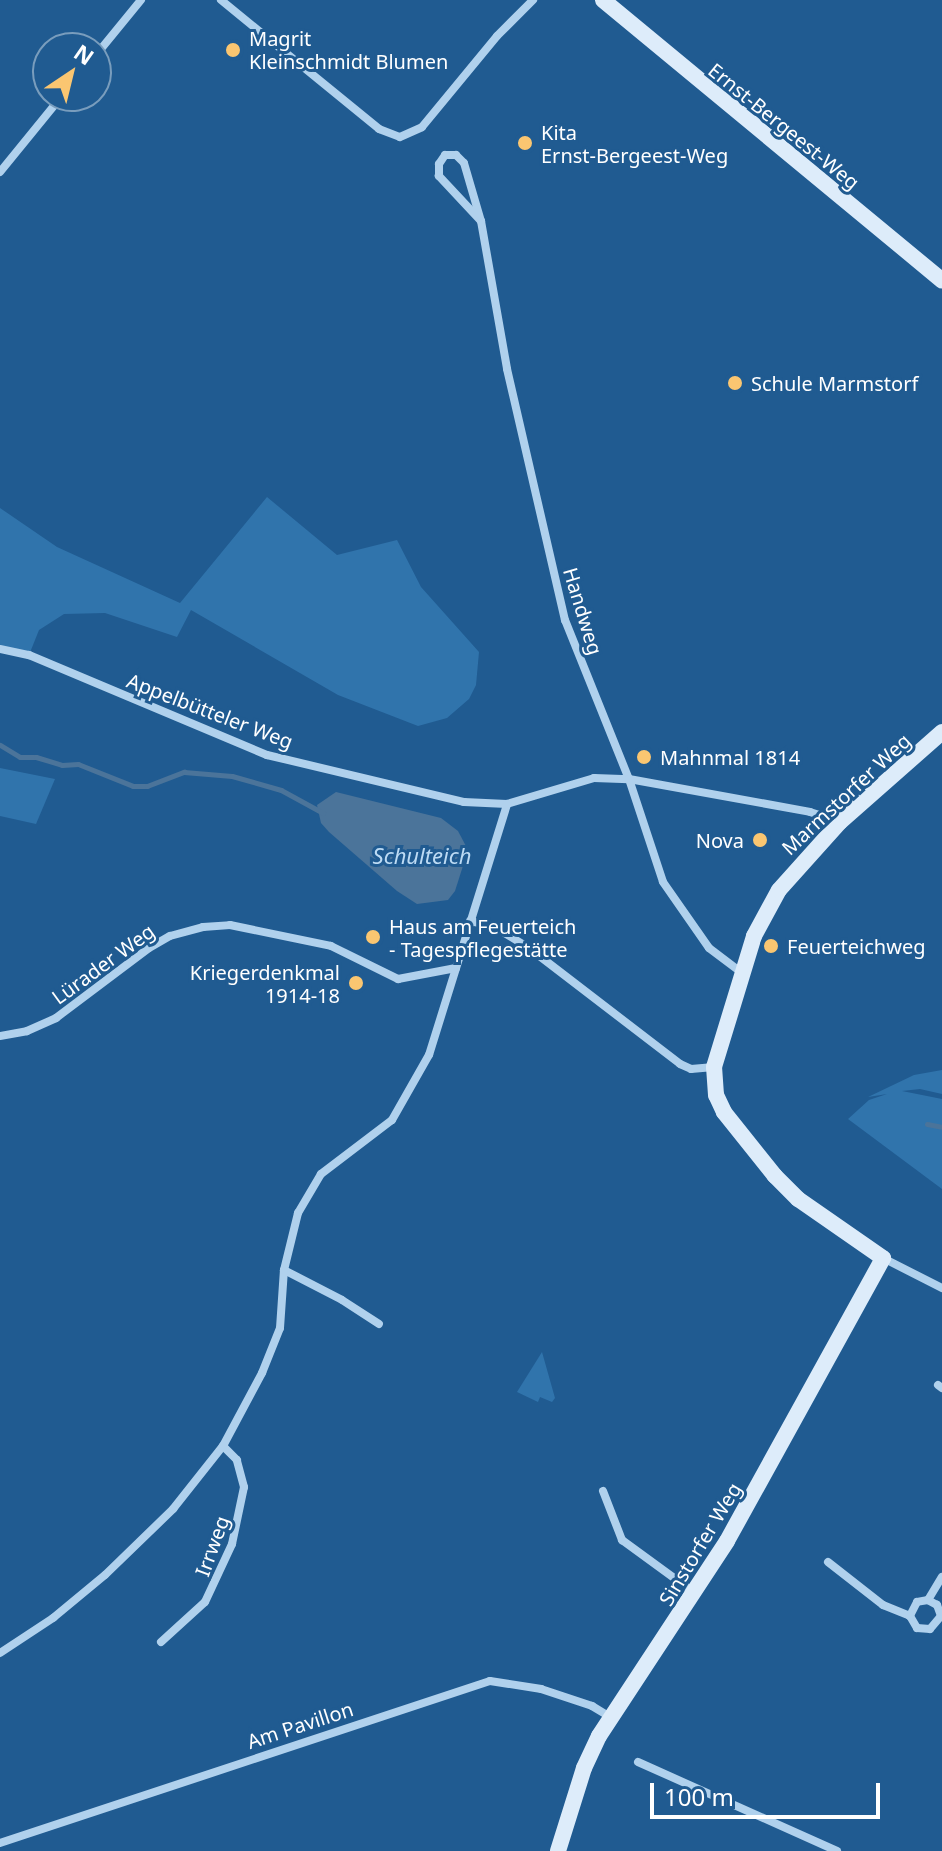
<!DOCTYPE html>
<meta charset="utf-8">
<style>
body{margin:0}
#map{position:relative;width:942px;height:1851px;overflow:hidden;background:#205b91;font-family:"Noto Sans",sans-serif}
div>[style]{position:absolute}
.green>*{inset:0;background:#3074ac}
.water>*{inset:0;background:#4b749a}
.stream>*{height:5px;margin:-2.5px;padding:0 2.5px;transform-origin:2.5px;border-radius:2.5px;background:#4b749a}
.street>*{height:8px;margin:-4px;padding:0 4px;transform-origin:4px;border-radius:4px;background:#b0d1ed}
.secondary>*{height:16px;margin:-8px;padding:0 8px;transform-origin:8px;border-radius:8px;background:#ddecfa}
.dots>*{width:22px;height:22px;translate:-50% -50%;box-sizing:border-box;border:4px solid #205b91;border-radius:50%}
span{translate:-50% -50%;white-space:nowrap;text-align:center;line-height:1.15;-webkit-text-stroke:6px #205b91;paint-order:stroke}
.poi-label{font-size:20px;color:#fff}
.left{translate:0 -50%;text-align:left}
.right{translate:-100% -50%;text-align:right}
.street-label{font-size:20px;color:#fff}
.water-label{font-size:22px;color:#bddbf4;font-style:italic}
.north{position:absolute;left:32px;top:32px;width:80px;height:80px;box-sizing:border-box;background:#205b91;border:2px solid #799dbd;border-radius:50%;rotate:35deg;font-size:22px;font-weight:700;line-height:32px;text-align:center;color:#fff}
.north::after{content:'';display:block;margin:auto;width:28px;height:36px;background:#fac671;clip-path:polygon(50% 0,100% 100%,50% 72%,0 100%)}
.scale{position:absolute;left:650px;top:1783px;width:230px;height:36px;box-sizing:border-box;border:4px solid #fff;border-top:0;padding-left:10px;font-size:24px;line-height:28px;white-space:nowrap;color:#fff;-webkit-text-stroke:6px #205b91;paint-order:stroke}
</style>
<div id="map">
<div class="green">
<div style="clip-path:polygon(267px 497px,337px 555px,397px 540px,421px 587px,479px 652px,476px 685px,469px 699px,447px 718px,418px 726px,338px 695px,191px 610px,177px 637px,105px 613px,64px 614px,39px 630px,29px 655px,0 649px,0 508px,57px 547px,180px 603px)"></div>
<div style="clip-path:polygon(0 768px,55px 779px,36px 824px,0 816px)"></div>
<div style="clip-path:polygon(942px 1070px,942px 1094px,920px 1089px,902px 1091px,942px 1099px,942px 1189px,848px 1119px,869px 1100px,887px 1094px,868px 1097px,914px 1075px)"></div>
<div style="clip-path:polygon(542px 1352px,555px 1398px,552px 1402px,540px 1397px,538px 1402px,517px 1392px)"></div>
</div>
<div class="water">
<div style="clip-path:polygon(336px 792px,441px 818px,458px 831px,468px 850px,455px 891px,448px 900px,417px 904px,397px 891px,329px 832px,321px 823px,317px 805px)"></div>
</div>
<div class="stream">
<div style="left:0;top:745px;width:23px;rotate:31deg"></div>
<div style="left:20px;top:757px;width:16px"></div>
<div style="left:36px;top:757px;width:27px;rotate:17deg"></div>
<div style="left:62px;top:765px;width:16px;rotate:-4deg"></div>
<div style="left:78px;top:764px;width:59px;rotate:21.8deg"></div>
<div style="left:133px;top:786px;width:14px"></div>
<div style="left:147px;top:786px;width:40px;rotate:-21deg"></div>
<div style="left:184px;top:772px;width:48px;rotate:4.8deg"></div>
<div style="left:232px;top:776px;width:51px;rotate:15.9deg"></div>
<div style="left:281px;top:790px;width:48px;rotate:28.7deg"></div>
<div style="left:927px;top:1124px;width:15px;rotate:11deg"></div>
</div>
<div class="street">
<div style="left:221px;top:0;width:204px;rotate:39.2deg"></div>
<div style="left:379px;top:129px;width:22px;rotate:21deg"></div>
<div style="left:400px;top:137px;width:24px;rotate:-24deg"></div>
<div style="left:422px;top:127px;width:118px;rotate:-50.5deg"></div>
<div style="left:497px;top:36px;width:51px;rotate:-45deg"></div>
<div style="left:96px;top:55px;width:71px;rotate:-50.7deg"></div>
<div style="left:0;top:172px;width:98px;rotate:-50.8deg"></div>
<div style="left:481px;top:221px;width:62px;rotate:-133deg"></div>
<div style="left:439px;top:176px;width:12px;rotate:-90deg"></div>
<div style="left:439px;top:164px;width:11px;rotate:-56deg"></div>
<div style="left:445px;top:155px;width:11px"></div>
<div style="left:456px;top:155px;width:11px;rotate:45deg"></div>
<div style="left:464px;top:163px;width:60px;rotate:73.7deg"></div>
<div style="left:481px;top:221px;width:150px;rotate:80deg"></div>
<div style="left:507px;top:369px;width:258px;rotate:77deg"></div>
<div style="left:565px;top:620px;width:171px;rotate:68.1deg"></div>
<div style="left:629px;top:779px;width:108px;rotate:71.7deg"></div>
<div style="left:663px;top:882px;width:80px;rotate:55.1deg"></div>
<div style="left:709px;top:948px;width:40px;rotate:37deg"></div>
<div style="left:0;top:649px;width:30px;rotate:12deg"></div>
<div style="left:29px;top:655px;width:258px;rotate:22.8deg"></div>
<div style="left:267px;top:755px;width:203px;rotate:13.4deg"></div>
<div style="left:464px;top:802px;width:43px;rotate:2.7deg"></div>
<div style="left:507px;top:804px;width:91px;rotate:-16.6deg"></div>
<div style="left:594px;top:778px;width:35px;rotate:2deg"></div>
<div style="left:629px;top:779px;width:184px;rotate:10.3deg"></div>
<div style="left:810px;top:812px;width:32px;rotate:18deg"></div>
<div style="left:470px;top:921px;width:24px;rotate:12deg"></div>
<div style="left:493px;top:926px;width:42px;rotate:31.4deg"></div>
<div style="left:529px;top:948px;width:190px;rotate:37.5deg"></div>
<div style="left:680px;top:1064px;width:12px;rotate:24deg"></div>
<div style="left:691px;top:1069px;width:23px;rotate:-5deg"></div>
<div style="left:0;top:1036px;width:27px;rotate:-10deg"></div>
<div style="left:27px;top:1031px;width:32px;rotate:-24deg"></div>
<div style="left:56px;top:1018px;width:116px;rotate:-37deg"></div>
<div style="left:149px;top:948px;width:24px;rotate:-30deg"></div>
<div style="left:170px;top:936px;width:34px;rotate:-15deg"></div>
<div style="left:203px;top:927px;width:27px;rotate:-4deg"></div>
<div style="left:230px;top:925px;width:103px;rotate:11.7deg"></div>
<div style="left:331px;top:946px;width:75px;rotate:26.2deg"></div>
<div style="left:398px;top:979px;width:59px;rotate:-10.7deg"></div>
<div style="left:883px;top:1258px;width:66px;rotate:27deg"></div>
<div style="left:284px;top:1270px;width:65px;rotate:27.3deg"></div>
<div style="left:342px;top:1300px;width:44px;rotate:33deg"></div>
<div style="left:938px;top:1385px;width:5px;rotate:37deg"></div>
<div style="left:603px;top:1491px;width:53px;rotate:68.8deg"></div>
<div style="left:622px;top:1540px;width:92px;rotate:36.1deg"></div>
<div style="left:828px;top:1562px;width:70px;rotate:38deg"></div>
<div style="left:883px;top:1605px;width:29px;rotate:22deg"></div>
<div style="left:910px;top:1616px;width:14px;rotate:60deg"></div>
<div style="left:917px;top:1628px;width:13px;rotate:4deg"></div>
<div style="left:930px;top:1629px;width:17px;rotate:-50deg"></div>
<div style="left:941px;top:1616px;width:12px;rotate:-110deg"></div>
<div style="left:937px;top:1605px;width:10px;rotate:-151deg"></div>
<div style="left:928px;top:1600px;width:11px;rotate:170deg"></div>
<div style="left:917px;top:1602px;width:16px;rotate:117deg"></div>
<div style="left:928px;top:1600px;width:27px;rotate:-59deg"></div>
<div style="left:161px;top:1642px;width:59px;rotate:-42.3deg"></div>
<div style="left:205px;top:1602px;width:64px;rotate:-65deg"></div>
<div style="left:232px;top:1544px;width:58px;rotate:-78.1deg"></div>
<div style="left:244px;top:1487px;width:28px;rotate:-105deg"></div>
<div style="left:237px;top:1460px;width:20px;rotate:-135deg"></div>
<div style="left:0;top:1653px;width:64px;rotate:-33.4deg"></div>
<div style="left:53px;top:1618px;width:67px;rotate:-39.6deg"></div>
<div style="left:105px;top:1575px;width:95px;rotate:-44.1deg"></div>
<div style="left:173px;top:1509px;width:80px;rotate:-51.6deg"></div>
<div style="left:223px;top:1446px;width:83px;rotate:-61.9deg"></div>
<div style="left:262px;top:1373px;width:48px;rotate:-68.2deg"></div>
<div style="left:280px;top:1328px;width:58px;rotate:-86.1deg"></div>
<div style="left:284px;top:1270px;width:59px;rotate:-76.2deg"></div>
<div style="left:298px;top:1213px;width:45px;rotate:-59.5deg"></div>
<div style="left:321px;top:1174px;width:89px;rotate:-37.3deg"></div>
<div style="left:392px;top:1120px;width:75px;rotate:-60.4deg"></div>
<div style="left:429px;top:1055px;width:263px;rotate:-72.7deg"></div>
<div style="left:638px;top:1762px;width:218px;rotate:24.1deg"></div>
<div style="left:0;top:1843px;width:516px;rotate:-18.29deg"></div>
<div style="left:490px;top:1681px;width:52px;rotate:8.9deg"></div>
<div style="left:541px;top:1689px;width:54px;rotate:18.4deg"></div>
<div style="left:592px;top:1706px;width:21px;rotate:31deg"></div>
</div>
<div class="secondary">
<div style="left:603px;top:0;width:440px;rotate:39.6deg"></div>
<div style="left:558px;top:1851px;width:87px;rotate:-72.6deg"></div>
<div style="left:584px;top:1768px;width:35px;rotate:-65deg"></div>
<div style="left:599px;top:1736px;width:233px;rotate:-56.7deg"></div>
<div style="left:727px;top:1541px;width:323px;rotate:-61.1deg"></div>
<div style="left:883px;top:1258px;width:103px;rotate:-145.2deg"></div>
<div style="left:798px;top:1199px;width:33px;rotate:-135deg"></div>
<div style="left:775px;top:1176px;width:82px;rotate:-128.6deg"></div>
<div style="left:724px;top:1112px;width:19px;rotate:-115deg"></div>
<div style="left:716px;top:1095px;width:28px;rotate:-94deg"></div>
<div style="left:714px;top:1067px;width:137px;rotate:-73deg"></div>
<div style="left:754px;top:936px;width:52px;rotate:-61.5deg"></div>
<div style="left:779px;top:890px;width:91px;rotate:-48.1deg"></div>
<div style="left:840px;top:822px;width:136px;rotate:-41.4deg"></div>
</div>
<div class="dots">
<div style="left:233px;top:50px;background:#fac671"></div>
<div style="left:525px;top:143px;background:#fac671"></div>
<div style="left:735px;top:383px;background:#fac671"></div>
<div style="left:644px;top:757px;background:#fac671"></div>
<div style="left:760px;top:840px;background:#fac671"></div>
<div style="left:373px;top:937px;background:#fac671"></div>
<div style="left:771px;top:946px;background:#fac671"></div>
<div style="left:356px;top:983px;background:#fac671"></div>
</div>
<div class="poi-label">
<span class="left" style="left:249px;top:50px">Magrit<br>Kleinschmidt Blumen</span>
<span class="left" style="left:541px;top:144px">Kita<br>Ernst-Bergeest-Weg</span>
<span class="left" style="left:751px;top:383px">Schule Marmstorf</span>
<span class="left" style="left:660px;top:757px">Mahnmal 1814</span>
<span class="right" style="left:744px;top:840px">Nova</span>
<span class="left" style="left:389px;top:938px">Haus am Feuerteich<br>- Tagespflegestätte</span>
<span class="left" style="left:787px;top:946px">Feuerteichweg</span>
<span class="right" style="left:340px;top:984px">Kriegerdenkmal<br>1914-18</span>
</div>
<div class="street-label">
<span style="left:784px;top:126px;rotate:39deg">Ernst-Bergeest-Weg</span>
<span style="left:583px;top:611px;rotate:73deg">Handweg</span>
<span style="left:210px;top:711px;rotate:21deg">Appelbütteler Weg</span>
<span style="left:846px;top:794px;rotate:-43deg">Marmstorfer Weg</span>
<span style="left:103px;top:964px;rotate:-36deg">Lürader Weg</span>
<span style="left:700px;top:1544px;rotate:-59deg">Sinstorfer Weg</span>
<span style="left:212px;top:1546px;rotate:-70deg">Irrweg</span>
<span style="left:300px;top:1725px;rotate:-18deg">Am Pavillon</span>
</div>
<div class="water-label">
<span style="left:422px;top:856px">Schulteich</span>
</div>
<div class="north">N</div>
<div class="scale">100 m</div>
</div>
